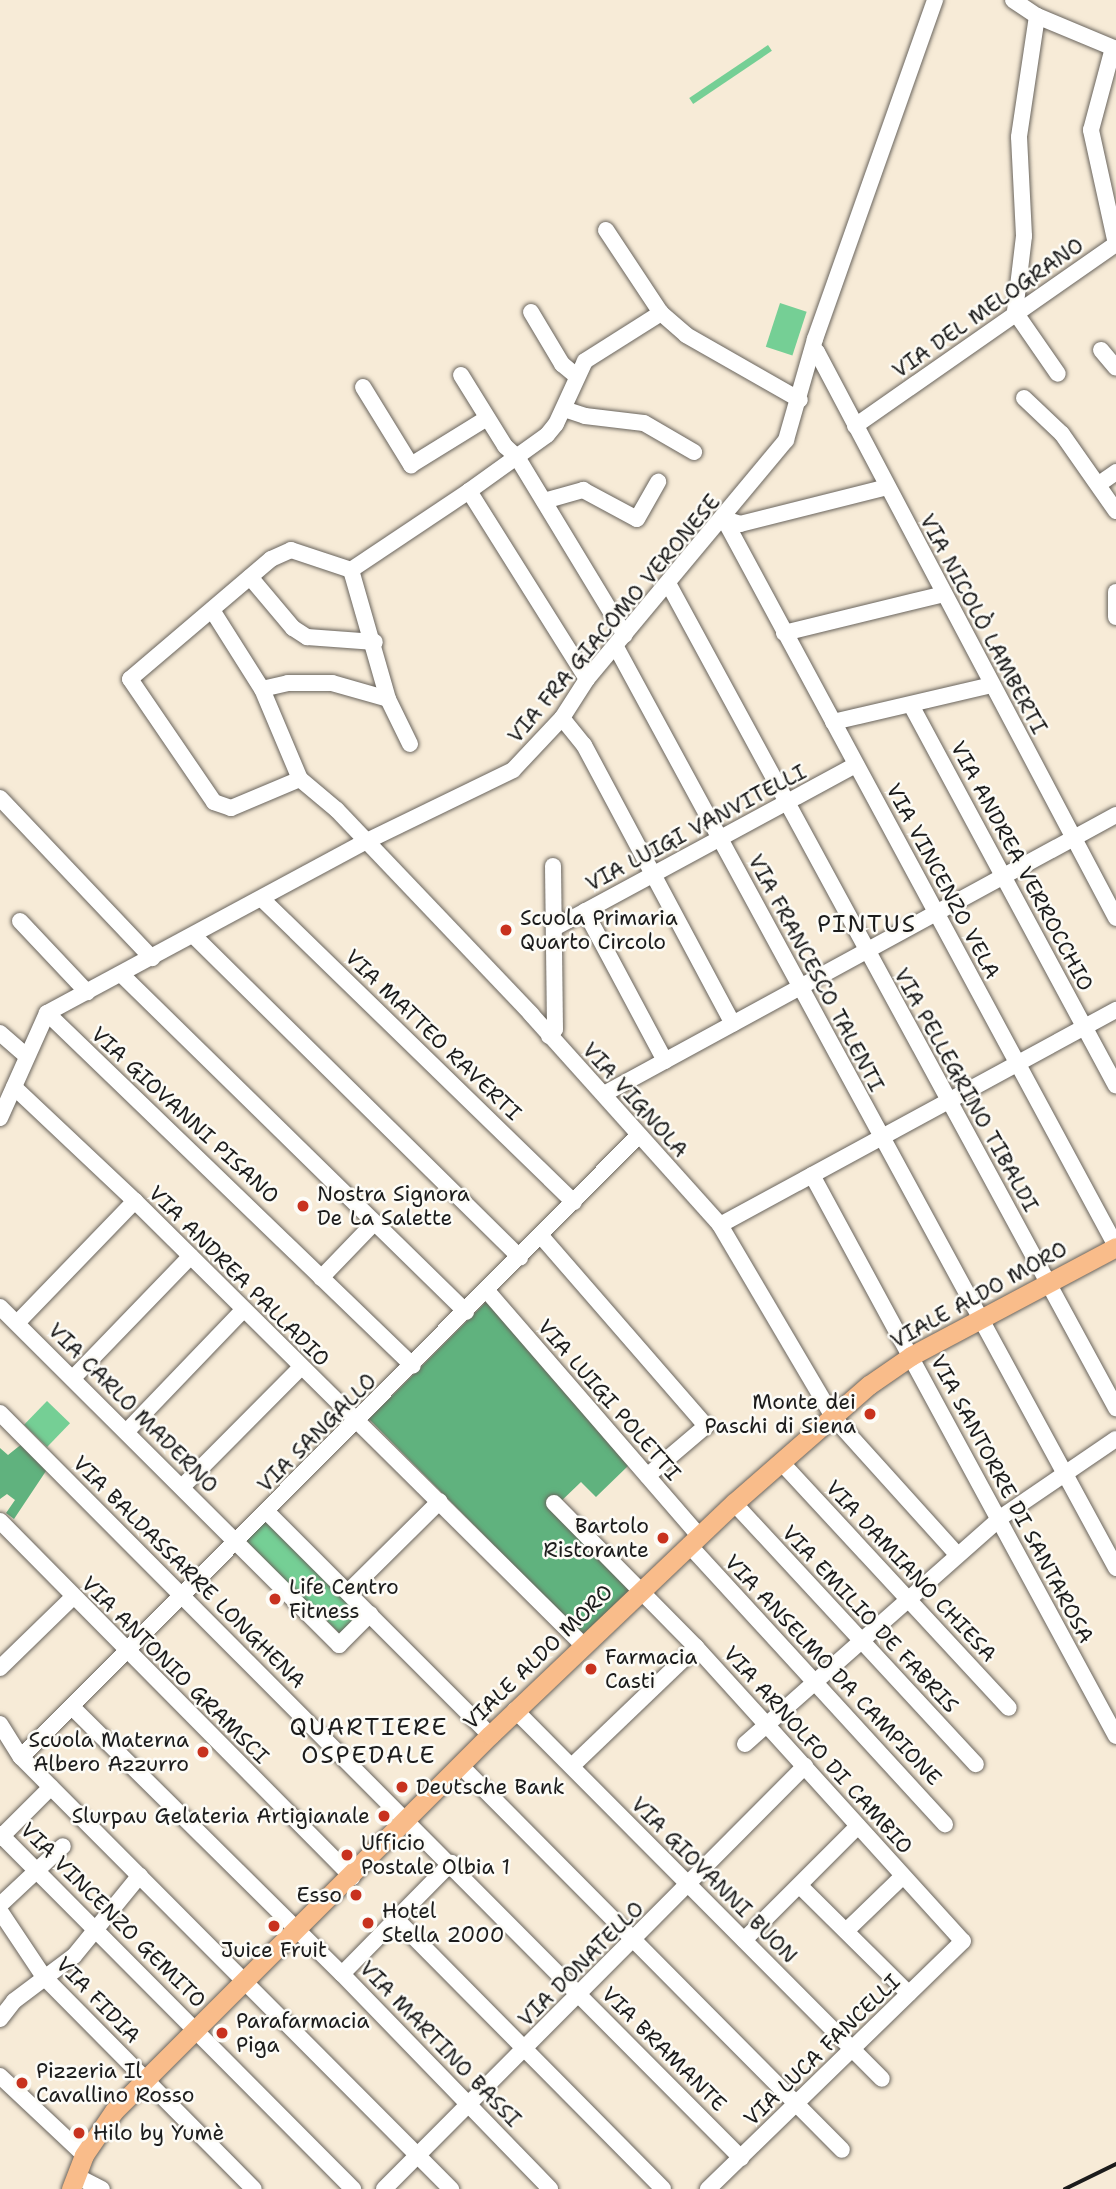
<!DOCTYPE html>
<meta charset="utf-8">
<style>
body{margin:0}
#map{position:relative;width:1116px;height:2189px;overflow:hidden;background:#f7ebd7;font-family:"Shantell Sans",sans-serif}
div>[style]{position:absolute}
.green>*{inset:0;background:#75cf95;transform-origin:0 0}
.forest>*{inset:0;background:#60b27e}
.roads{filter:drop-shadow(0 0 2px #69645d) drop-shadow(0 0 2px #69645d)}
.minor>*{height:16px;margin:-8px;padding:0 8px;transform-origin:8px;border-radius:8px;background:#fff}
.major>*{height:19px;margin:-9.5px;padding:0 9.5px;transform-origin:9.5px;border-radius:9.5px;background:#f9bc8a}
.rail>*{height:3.5px;margin:-1.75px;padding:0 1.75px;transform-origin:1.75px;border-radius:1.75px;background:#1c1c1c}
.dots>*{width:19px;height:19px;translate:-50% -50%;box-sizing:border-box;border:4px solid #fdfcf7;border-radius:50%}
span{translate:-50% -50%;white-space:nowrap;text-align:center;line-height:1.15;-webkit-text-stroke:5px #fdfcf7;paint-order:stroke}
.street-label{font-size:21px;color:#1c1c1c}
.poi-label{font-size:21px;color:#1c1c1c}
.left{translate:0 -50%;text-align:left}
.right{translate:-100% -50%;text-align:right}
.quarter-label{font-size:24px;color:#1c1c1c;letter-spacing:2px}
</style>
<div id="map">
<div class="green">
<div style="left:768px;top:45px;width:7px;height:95px;rotate:56deg"></div>
<div style="left:780px;top:303px;width:28px;height:46px;rotate:18deg"></div>
<div style="left:47px;top:1401px;width:32px;height:33px;rotate:44deg"></div>
<div style="left:266px;top:1519px;width:136px;height:31px;rotate:44deg"></div>
</div>
<div class="forest">
<div style="clip-path:polygon(487px 1301px,629px 1465px,596px 1497px,581px 1482px,556px 1506px,633px 1587px,583px 1635px,369px 1419px)"></div>
<div style="clip-path:polygon(23px 1443px,48px 1468px,14px 1519px,6px 1513px,15px 1500px,7px 1494px,0 1499px,0 1448px,8px 1455px)"></div>
</div>
<div class="roads">
<div class="minor">
<div style="left:1013px;top:0;width:29px;rotate:34deg"></div>
<div style="left:1037px;top:16px;width:86px;rotate:22.7deg"></div>
<div style="left:1037px;top:16px;width:122px;rotate:98.5deg"></div>
<div style="left:1019px;top:137px;width:99px;rotate:87.1deg"></div>
<div style="left:1024px;top:236px;width:77px;rotate:96.8deg"></div>
<div style="left:1015px;top:312px;width:75px;rotate:55.3deg"></div>
<div style="left:606px;top:230px;width:100px;rotate:56.5deg"></div>
<div style="left:661px;top:313px;width:33px;rotate:41deg"></div>
<div style="left:686px;top:335px;width:131px;rotate:29.7deg"></div>
<div style="left:531px;top:312px;width:61px;rotate:59.2deg"></div>
<div style="left:562px;top:364px;width:17px;rotate:40deg"></div>
<div style="left:1101px;top:350px;width:23px;rotate:50deg"></div>
<div style="left:812px;top:351px;width:5px;rotate:11deg"></div>
<div style="left:817px;top:352px;width:640px;rotate:62.15deg"></div>
<div style="left:461px;top:375px;width:84px;rotate:58.2deg"></div>
<div style="left:505px;top:446px;width:16px;rotate:43deg"></div>
<div style="left:517px;top:457px;width:208px;rotate:58.8deg"></div>
<div style="left:363px;top:387px;width:92px;rotate:58.4deg"></div>
<div style="left:411px;top:465px;width:89px;rotate:-31.7deg"></div>
<div style="left:1024px;top:398px;width:52px;rotate:43.5deg"></div>
<div style="left:1062px;top:434px;width:94px;rotate:55deg"></div>
<div style="left:564px;top:409px;width:22px;rotate:18deg"></div>
<div style="left:585px;top:416px;width:59px;rotate:6.8deg"></div>
<div style="left:644px;top:423px;width:58px;rotate:30.1deg"></div>
<div style="left:855px;top:426px;width:318px;rotate:-34.9deg"></div>
<div style="left:1116px;top:244px;width:117px;rotate:-102.4deg"></div>
<div style="left:1091px;top:130px;width:85px;rotate:-75deg"></div>
<div style="left:1099px;top:484px;width:21px;rotate:-35deg"></div>
<div style="left:469px;top:491px;width:222px;rotate:57.9deg"></div>
<div style="left:544px;top:501px;width:41px;rotate:-15.8deg"></div>
<div style="left:583px;top:490px;width:61px;rotate:28.2deg"></div>
<div style="left:637px;top:519px;width:43px;rotate:-60.4deg"></div>
<div style="left:724px;top:519px;width:826px;rotate:61.67deg"></div>
<div style="left:724px;top:519px;width:17px;rotate:17deg"></div>
<div style="left:740px;top:524px;width:152px;rotate:-14.1deg"></div>
<div style="left:351px;top:570px;width:134px;rotate:74deg"></div>
<div style="left:388px;top:699px;width:50px;rotate:63.9deg"></div>
<div style="left:250px;top:577px;width:67px;rotate:49.9deg"></div>
<div style="left:293px;top:628px;width:17px;rotate:33deg"></div>
<div style="left:307px;top:637px;width:68px;rotate:4.2deg"></div>
<div style="left:669px;top:585px;width:937px;rotate:61.49deg"></div>
<div style="left:1116px;top:592px;width:25px;rotate:90deg"></div>
<div style="left:212px;top:610px;width:93px;rotate:57.7deg"></div>
<div style="left:262px;top:689px;width:98px;rotate:67.1deg"></div>
<div style="left:300px;top:779px;width:48px;rotate:40deg"></div>
<div style="left:337px;top:810px;width:282px;rotate:46.4deg"></div>
<div style="left:531px;top:1014px;width:283px;rotate:48.1deg"></div>
<div style="left:720px;top:1225px;width:223px;rotate:59.5deg"></div>
<div style="left:833px;top:1417px;width:185px;rotate:47.9deg"></div>
<div style="left:784px;top:633px;width:165px;rotate:-13.7deg"></div>
<div style="left:616px;top:647px;width:1048px;rotate:61.5deg"></div>
<div style="left:262px;top:689px;width:27px;rotate:-13deg"></div>
<div style="left:288px;top:683px;width:44px"></div>
<div style="left:332px;top:683px;width:58px;rotate:15.9deg"></div>
<div style="left:911px;top:705px;width:432px;rotate:61.7deg"></div>
<div style="left:562px;top:718px;width:35px;rotate:51deg"></div>
<div style="left:584px;top:745px;width:316px;rotate:61.9deg"></div>
<div style="left:833px;top:722px;width:163px;rotate:-13.1deg"></div>
<div style="left:300px;top:779px;width:75px;rotate:157.2deg"></div>
<div style="left:231px;top:808px;width:18px;rotate:-161deg"></div>
<div style="left:214px;top:802px;width:149px;rotate:-124.3deg"></div>
<div style="left:130px;top:679px;width:185px;rotate:-40.4deg"></div>
<div style="left:271px;top:559px;width:22px;rotate:-24deg"></div>
<div style="left:291px;top:550px;width:63px;rotate:18.4deg"></div>
<div style="left:351px;top:570px;width:142px;rotate:-33.8deg"></div>
<div style="left:469px;top:491px;width:96px;rotate:-35.7deg"></div>
<div style="left:547px;top:435px;width:14px;rotate:-51deg"></div>
<div style="left:556px;top:424px;width:69px;rotate:-65.3deg"></div>
<div style="left:585px;top:361px;width:90px;rotate:-32.3deg"></div>
<div style="left:0;top:798px;width:221px;rotate:46.5deg"></div>
<div style="left:262px;top:899px;width:435px;rotate:44.2deg"></div>
<div style="left:585px;top:911px;width:170px;rotate:61.9deg"></div>
<div style="left:20px;top:921px;width:98px;rotate:46.7deg"></div>
<div style="left:556px;top:927px;width:341px;rotate:-28.4deg"></div>
<div style="left:194px;top:936px;width:458px;rotate:44.6deg"></div>
<div style="left:121px;top:974px;width:483px;rotate:44.4deg"></div>
<div style="left:47px;top:1013px;width:508px;rotate:43.96deg"></div>
<div style="left:0;top:1033px;width:35px;rotate:41deg"></div>
<div style="left:549px;top:1036px;width:9px;rotate:-49deg"></div>
<div style="left:555px;top:1029px;width:163px;rotate:-90.7deg"></div>
<div style="left:14px;top:1087px;width:166px;rotate:43.3deg"></div>
<div style="left:135px;top:1201px;width:629px;rotate:44.74deg"></div>
<div style="left:604px;top:1094px;width:583px;rotate:-28.59deg"></div>
<div style="left:0;top:1118px;width:115px;rotate:-65.9deg"></div>
<div style="left:47px;top:1013px;width:363px;rotate:-28.3deg"></div>
<div style="left:367px;top:841px;width:162px;rotate:-25.9deg"></div>
<div style="left:513px;top:770px;width:71px;rotate:-46.7deg"></div>
<div style="left:562px;top:718px;width:46px;rotate:-57.3deg"></div>
<div style="left:587px;top:679px;width:311px;rotate:-50.2deg"></div>
<div style="left:786px;top:440px;width:105px;rotate:-74deg"></div>
<div style="left:815px;top:339px;width:360px;rotate:-70.5deg"></div>
<div style="left:812px;top:1175px;width:638px;rotate:61.55deg"></div>
<div style="left:720px;top:1225px;width:451px;rotate:-28.5deg"></div>
<div style="left:541px;top:1236px;width:252px;rotate:49deg"></div>
<div style="left:706px;top:1426px;width:77px;rotate:139.7deg"></div>
<div style="left:321px;top:1278px;width:76px;rotate:-46.1deg"></div>
<div style="left:488px;top:1292px;width:323px;rotate:49.1deg"></div>
<div style="left:0;top:1307px;width:479px;rotate:44.9deg"></div>
<div style="left:339px;top:1645px;width:44px;rotate:-45deg"></div>
<div style="left:17px;top:1323px;width:170px;rotate:-46deg"></div>
<div style="left:74px;top:1377px;width:168px;rotate:-46deg"></div>
<div style="left:0;top:1413px;width:1051px;rotate:45.15deg"></div>
<div style="left:128px;top:1430px;width:166px;rotate:-46.2deg"></div>
<div style="left:781px;top:1462px;width:335px;rotate:47.2deg"></div>
<div style="left:182px;top:1487px;width:169px;rotate:-45.2deg"></div>
<div style="left:554px;top:1503px;width:202px;rotate:45.4deg"></div>
<div style="left:696px;top:1647px;width:397px;rotate:47.8deg"></div>
<div style="left:963px;top:1941px;width:356px;rotate:135.8deg"></div>
<div style="left:734px;top:1503px;width:356px;rotate:47.2deg"></div>
<div style="left:267px;top:1512px;width:315px;rotate:45deg"></div>
<div style="left:0;top:1521px;width:501px;rotate:45.32deg"></div>
<div style="left:689px;top:1545px;width:379px;rotate:47.5deg"></div>
<div style="left:348px;top:1592px;width:129px;rotate:-44.7deg"></div>
<div style="left:0;top:1668px;width:102px;rotate:-44.2deg"></div>
<div style="left:73px;top:1708px;width:378px;rotate:44.7deg"></div>
<div style="left:342px;top:1974px;width:299px;rotate:45.9deg"></div>
<div style="left:515px;top:1710px;width:520px;rotate:45.16deg"></div>
<div style="left:0;top:1724px;width:39px;rotate:58deg"></div>
<div style="left:21px;top:1757px;width:610px;rotate:45.13deg"></div>
<div style="left:745px;top:1744px;width:341px;rotate:-41.5deg"></div>
<div style="left:1000px;top:1518px;width:140px;rotate:-34.3deg"></div>
<div style="left:21px;top:1757px;width:877px;rotate:-45.18deg"></div>
<div style="left:460px;top:1765px;width:542px;rotate:45.22deg"></div>
<div style="left:572px;top:1766px;width:172px;rotate:-43.8deg"></div>
<div style="left:0;top:1834px;width:501px;rotate:45.16deg"></div>
<div style="left:0;top:1838px;width:72px;rotate:-45deg"></div>
<div style="left:800px;top:1886px;width:153px;rotate:44.7deg"></div>
<div style="left:0;top:1905px;width:86px;rotate:-43.1deg"></div>
<div style="left:0;top:1911px;width:79px;rotate:56.3deg"></div>
<div style="left:44px;top:1977px;width:298px;rotate:45.3deg"></div>
<div style="left:397px;top:1920px;width:378px;rotate:45.3deg"></div>
<div style="left:846px;top:1931px;width:79px;rotate:-44deg"></div>
<div style="left:744px;top:1940px;width:161px;rotate:-45deg"></div>
<div style="left:342px;top:1974px;width:156px;rotate:-45.5deg"></div>
<div style="left:0;top:2019px;width:23px;rotate:-52deg"></div>
<div style="left:14px;top:2001px;width:75px;rotate:-36.9deg"></div>
<div style="left:74px;top:1956px;width:104px;rotate:-50.8deg"></div>
<div style="left:0;top:2076px;width:115px;rotate:43.2deg"></div>
<div style="left:76px;top:2176px;width:29px;rotate:27deg"></div>
<div style="left:384px;top:2189px;width:597px;rotate:-45.14deg"></div>
</div>
<div class="major">
<div style="left:71px;top:2189px;width:36px;rotate:-69deg"></div>
<div style="left:84px;top:2155px;width:53px;rotate:-55.7deg"></div>
<div style="left:114px;top:2111px;width:532px;rotate:-45deg"></div>
<div style="left:490px;top:1735px;width:337px;rotate:-43.6deg"></div>
<div style="left:734px;top:1503px;width:179px;rotate:-41.2deg"></div>
<div style="left:869px;top:1385px;width:51px;rotate:-34.6deg"></div>
<div style="left:911px;top:1356px;width:232px;rotate:-28deg"></div>
</div>
</div>
<div class="rail">
<div style="left:1065px;top:2189px;width:57px;rotate:-26.1deg"></div>
</div>
<div class="dots">
<div style="left:506px;top:930px;background:#c8321e"></div>
<div style="left:303px;top:1206px;background:#c8321e"></div>
<div style="left:870px;top:1414px;background:#c8321e"></div>
<div style="left:663px;top:1538px;background:#c8321e"></div>
<div style="left:275px;top:1599px;background:#c8321e"></div>
<div style="left:591px;top:1669px;background:#c8321e"></div>
<div style="left:203px;top:1752px;background:#c8321e"></div>
<div style="left:402px;top:1787px;background:#c8321e"></div>
<div style="left:384px;top:1816px;background:#c8321e"></div>
<div style="left:347px;top:1855px;background:#c8321e"></div>
<div style="left:356px;top:1895px;background:#c8321e"></div>
<div style="left:368px;top:1923px;background:#c8321e"></div>
<div style="left:274px;top:1926px;background:#c8321e"></div>
<div style="left:222px;top:2033px;background:#c8321e"></div>
<div style="left:22px;top:2083px;background:#c8321e"></div>
<div style="left:79px;top:2133px;background:#c8321e"></div>
</div>
<div class="street-label">
<span style="left:988px;top:308px;rotate:-35deg">VIA DEL MELOGRANO</span>
<span style="left:614px;top:619px;rotate:-50deg">VIA FRA GIACOMO VERONESE</span>
<span style="left:983px;top:624px;rotate:62deg">VIA NICOLÒ LAMBERTI</span>
<span style="left:696px;top:828px;rotate:-28deg">VIA LUIGI VANVITELLI</span>
<span style="left:1022px;top:866px;rotate:62deg">VIA ANDREA VERROCCHIO</span>
<span style="left:943px;top:881px;rotate:62deg">VIA VINCENZO VELA</span>
<span style="left:816px;top:973px;rotate:62deg">VIA FRANCESCO TALENTI</span>
<span style="left:433px;top:1035px;rotate:44deg">VIA MATTEO RAVERTI</span>
<span style="left:966px;top:1090px;rotate:61deg">VIA PELLEGRINO TIBALDI</span>
<span style="left:635px;top:1100px;rotate:48deg">VIA VIGNOLA</span>
<span style="left:185px;top:1115px;rotate:43deg">VIA GIOVANNI PISANO</span>
<span style="left:239px;top:1276px;rotate:45deg">VIA ANDREA PALLADIO</span>
<span style="left:979px;top:1295px;rotate:-29deg">VIALE ALDO MORO</span>
<span style="left:609px;top:1400px;rotate:49deg">VIA LUIGI POLETTI</span>
<span style="left:133px;top:1408px;rotate:45deg">VIA CARLO MADERNO</span>
<span style="left:317px;top:1433px;rotate:-45deg">VIA SANGALLO</span>
<span style="left:1012px;top:1499px;rotate:62deg">VIA SANTORRE DI SANTAROSA</span>
<span style="left:911px;top:1571px;rotate:47deg">VIA DAMIANO CHIESA</span>
<span style="left:189px;top:1572px;rotate:45deg">VIA BALDASSARRE LONGHENA</span>
<span style="left:870px;top:1619px;rotate:47deg">VIA EMILIO DE FABRIS</span>
<span style="left:538px;top:1657px;rotate:-44deg">VIALE ALDO MORO</span>
<span style="left:175px;top:1670px;rotate:45deg">VIA ANTONIO GRAMSCI</span>
<span style="left:833px;top:1670px;rotate:47deg">VIA ANSELMO DA CAMPIONE</span>
<span style="left:818px;top:1750px;rotate:48deg">VIA ARNOLFO DI CAMBIO</span>
<span style="left:714px;top:1880px;rotate:45deg">VIA GIOVANNI BUON</span>
<span style="left:113px;top:1915px;rotate:45deg">VIA VINCENZO GEMITO</span>
<span style="left:581px;top:1964px;rotate:-45deg">VIA DONATELLO</span>
<span style="left:98px;top:2000px;rotate:46deg">VIA FIDIA</span>
<span style="left:440px;top:2044px;rotate:46deg">VIA MARTINO BASSI</span>
<span style="left:664px;top:2049px;rotate:45deg">VIA BRAMANTE</span>
<span style="left:822px;top:2050px;rotate:-44deg">VIA LUCA FANCELLI</span>
</div>
<div class="poi-label">
<span class="left" style="left:520px;top:930px">Scuola Primaria<br>Quarto Circolo</span>
<span class="left" style="left:317px;top:1206px">Nostra Signora<br>De La Salette</span>
<span class="right" style="left:856px;top:1414px">Monte dei<br>Paschi di Siena</span>
<span class="right" style="left:649px;top:1538px">Bartolo<br>Ristorante</span>
<span class="left" style="left:289px;top:1599px">Life Centro<br>Fitness</span>
<span class="left" style="left:605px;top:1669px">Farmacia<br>Casti</span>
<span class="right" style="left:189px;top:1752px">Scuola Materna<br>Albero Azzurro</span>
<span class="left" style="left:416px;top:1787px">Deutsche Bank</span>
<span class="right" style="left:370px;top:1816px">Slurpau Gelateria Artigianale</span>
<span class="left" style="left:361px;top:1855px">Ufficio<br>Postale Olbia 1</span>
<span class="right" style="left:342px;top:1895px">Esso</span>
<span class="left" style="left:382px;top:1923px">Hotel<br>Stella 2000</span>
<span style="left:274px;top:1950px">Juice Fruit</span>
<span class="left" style="left:236px;top:2033px">Parafarmacia<br>Piga</span>
<span class="left" style="left:36px;top:2083px">Pizzeria Il<br>Cavallino Rosso</span>
<span class="left" style="left:93px;top:2133px">Hilo by Yumè</span>
</div>
<div class="quarter-label">
<span style="left:867px;top:925px">PINTUS</span>
<span style="left:369px;top:1742px">QUARTIERE<br>OSPEDALE</span>
</div>
</div>
